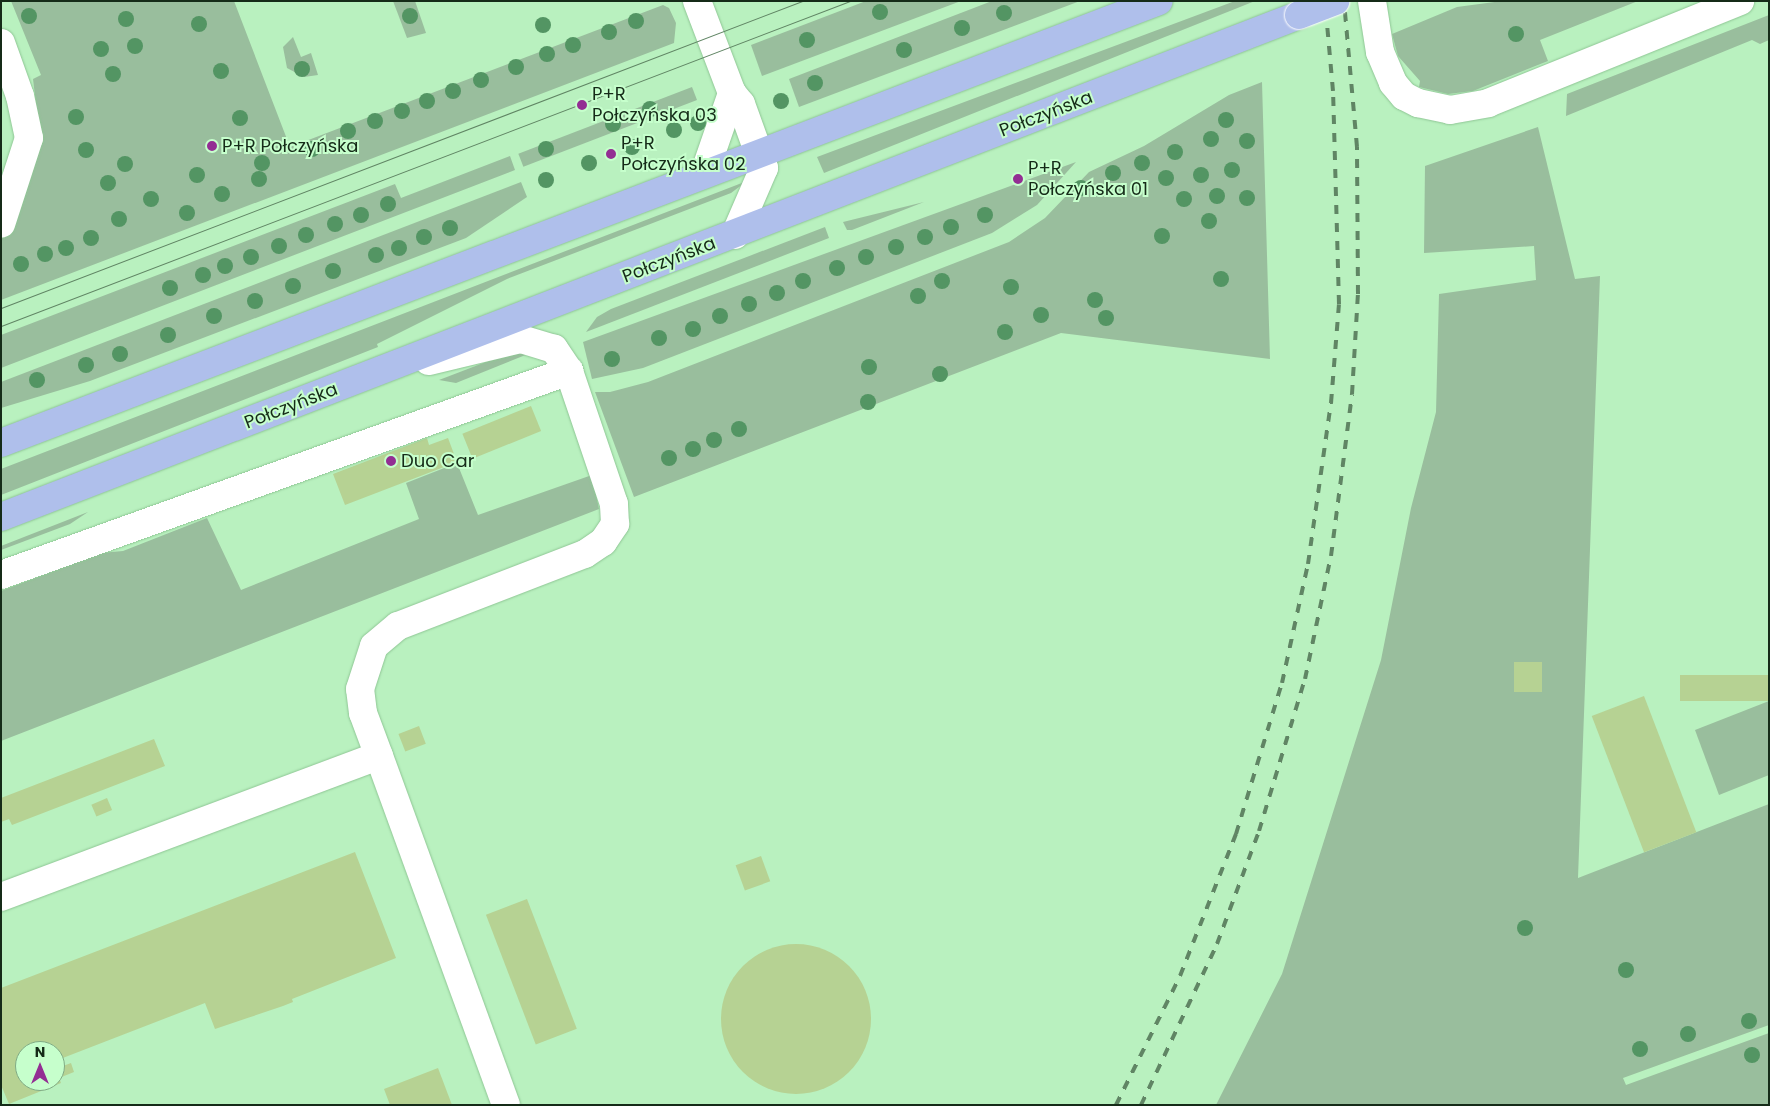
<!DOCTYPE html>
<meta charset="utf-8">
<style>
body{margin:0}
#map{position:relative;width:1770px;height:1106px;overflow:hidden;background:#b9f1bf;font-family:Poppins,sans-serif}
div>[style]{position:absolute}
.green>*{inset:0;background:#99be9d;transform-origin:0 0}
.building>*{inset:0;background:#b6d293;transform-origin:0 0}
.round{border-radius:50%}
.roads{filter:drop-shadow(0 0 1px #8fc695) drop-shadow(0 0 1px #8fc695)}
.minor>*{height:28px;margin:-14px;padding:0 14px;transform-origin:14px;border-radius:14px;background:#fff}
.major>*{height:28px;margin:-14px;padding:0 14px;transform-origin:14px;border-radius:14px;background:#afbfeb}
.tram>*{height:1px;margin:-0.5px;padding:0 0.5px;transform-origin:0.5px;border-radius:0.5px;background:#608564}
.rail>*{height:4px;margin-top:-2px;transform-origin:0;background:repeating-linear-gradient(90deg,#608564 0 9px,transparent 0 18px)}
.bridges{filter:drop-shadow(0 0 1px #fff) drop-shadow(0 0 1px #fff)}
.major-bridge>*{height:28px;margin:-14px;padding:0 14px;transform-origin:14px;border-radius:14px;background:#afbfeb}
.trees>*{width:16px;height:16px;margin:-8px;border-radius:50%;background:#539563}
.dots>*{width:14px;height:14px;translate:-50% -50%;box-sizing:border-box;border:2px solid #c6ffcc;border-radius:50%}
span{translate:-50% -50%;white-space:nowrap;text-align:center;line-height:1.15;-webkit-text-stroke:4px #c6ffcc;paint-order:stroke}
.poi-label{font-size:18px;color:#152b18}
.left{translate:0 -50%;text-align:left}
.street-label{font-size:18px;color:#152b18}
.frame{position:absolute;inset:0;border:2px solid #152b18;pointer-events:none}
.north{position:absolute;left:15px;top:1041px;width:50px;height:50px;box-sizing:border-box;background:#c6ffcc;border:1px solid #7faa84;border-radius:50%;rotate:0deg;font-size:14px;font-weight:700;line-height:20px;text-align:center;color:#152b18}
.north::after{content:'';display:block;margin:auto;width:18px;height:22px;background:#932e93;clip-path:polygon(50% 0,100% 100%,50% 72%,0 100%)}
</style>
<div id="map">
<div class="green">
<div style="clip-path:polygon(11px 1px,234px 1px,290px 147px,663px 5px,669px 8px,676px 23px,674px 43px,1px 300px,1px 237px,6px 232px,38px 121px,33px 79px,41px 75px)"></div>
<div style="clip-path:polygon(393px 1px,415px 1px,426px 33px,407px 38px)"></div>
<div style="clip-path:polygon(866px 1px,961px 1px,762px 76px,751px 45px)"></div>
<div style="clip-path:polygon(992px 1px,1080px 1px,799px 107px,789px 79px)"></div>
<div style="clip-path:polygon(1235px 1px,1255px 1px,824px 173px,817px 157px)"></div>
<div style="clip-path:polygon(1502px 1px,1638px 1px,1540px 40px,1548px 61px,1473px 91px,1448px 94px,1419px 87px,1420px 81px,1398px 56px,1392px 34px,1457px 7px)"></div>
<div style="clip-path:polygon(1769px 15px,1769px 40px,1760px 44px,1752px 40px,1566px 116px,1567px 94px)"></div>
<div style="clip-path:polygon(293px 37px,301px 57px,311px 53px,318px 75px,304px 77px,287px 68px,283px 47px)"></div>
<div style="clip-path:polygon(1262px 82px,1270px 359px,1061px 333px,634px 497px,595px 392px,610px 392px,648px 382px,1009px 242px,1045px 218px,1089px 172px,1144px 146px,1229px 95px)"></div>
<div style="left:692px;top:87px;width:14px;height:186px;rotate:69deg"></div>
<div style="clip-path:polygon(1538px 127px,1575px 279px,1600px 276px,1578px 878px,1769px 804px,1769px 1025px,1623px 1078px,1626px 1085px,1769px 1033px,1769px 1105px,1216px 1105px,1282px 974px,1381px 660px,1411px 508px,1436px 412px,1439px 294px,1536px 280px,1534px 246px,1424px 253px,1425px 166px)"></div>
<div style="clip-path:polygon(510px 156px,515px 170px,1px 368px,1px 335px,395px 184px,401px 198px)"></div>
<div style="clip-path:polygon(1076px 162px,1037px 205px,992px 233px,643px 368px,592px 379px,583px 342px)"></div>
<div style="clip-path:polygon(747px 181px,731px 193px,507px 279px,377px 344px,378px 347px,1px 495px,1px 469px)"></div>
<div style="clip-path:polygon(521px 182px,527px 197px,466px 238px,90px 381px,1px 408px,1px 382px)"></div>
<div style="clip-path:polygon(924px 202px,852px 230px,847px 230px,843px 222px)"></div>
<div style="clip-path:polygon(825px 227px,829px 238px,586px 332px,597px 317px,611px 309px)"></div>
<div style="clip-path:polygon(522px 348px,533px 352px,456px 383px,439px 380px)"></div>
<div style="clip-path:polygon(457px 463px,478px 515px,592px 475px,599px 509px,1px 741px,1px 591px,101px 553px,123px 551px,207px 518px,241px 590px,419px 519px,406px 483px)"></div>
<div style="clip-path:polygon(88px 512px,70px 524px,1px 550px,1px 546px)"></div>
<div style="clip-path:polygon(1769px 701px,1769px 775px,1719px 795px,1695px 730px)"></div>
</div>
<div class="building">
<div style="left:531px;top:406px;width:27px;height:74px;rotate:68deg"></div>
<div style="clip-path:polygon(427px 438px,429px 445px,448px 438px,457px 462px,345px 505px,333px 474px)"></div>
<div style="left:1514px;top:662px;width:28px;height:30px"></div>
<div style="left:1769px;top:675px;width:26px;height:89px;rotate:90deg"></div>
<div style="left:1644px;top:696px;width:146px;height:56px;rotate:69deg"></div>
<div style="left:419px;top:726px;width:19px;height:22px;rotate:69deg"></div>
<div style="clip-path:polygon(154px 739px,165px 766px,12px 825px,9px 819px,1px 822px,1px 798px)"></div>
<div style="left:107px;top:798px;width:13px;height:17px;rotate:67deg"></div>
<div style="clip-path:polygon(355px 852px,396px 958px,292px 999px,293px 1002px,283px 1006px,215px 1029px,205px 1003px,55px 1061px,55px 1051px,25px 1051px,25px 1081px,55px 1081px,55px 1069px,71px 1063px,74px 1072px,59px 1078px,61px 1083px,9px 1104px,1px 1085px,1px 988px)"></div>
<div style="left:761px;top:856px;width:27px;height:27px;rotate:70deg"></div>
<div style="left:527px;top:899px;width:139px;height:44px;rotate:69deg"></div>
<div class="round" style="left:721px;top:944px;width:150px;height:150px"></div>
<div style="clip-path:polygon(438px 1068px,452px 1105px,390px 1105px,384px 1089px)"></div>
</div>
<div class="roads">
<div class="minor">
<div style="left:697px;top:1px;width:98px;rotate:69.2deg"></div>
<div style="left:732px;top:93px;width:14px;rotate:51deg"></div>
<div style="left:741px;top:104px;width:68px;rotate:70.2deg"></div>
<div style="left:764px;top:168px;width:73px;rotate:113.4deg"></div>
<div style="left:1372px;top:1px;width:52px;rotate:81.1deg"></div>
<div style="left:1380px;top:52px;width:34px;rotate:67deg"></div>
<div style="left:1393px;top:83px;width:17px;rotate:50deg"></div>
<div style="left:1404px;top:96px;width:16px;rotate:27deg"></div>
<div style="left:1418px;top:103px;width:33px;rotate:12deg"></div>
<div style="left:1450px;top:110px;width:39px;rotate:-10deg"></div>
<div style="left:1488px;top:103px;width:272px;rotate:-22deg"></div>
<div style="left:1px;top:43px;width:56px;rotate:70.3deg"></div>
<div style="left:20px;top:96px;width:43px;rotate:77.9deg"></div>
<div style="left:29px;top:138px;width:90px;rotate:108deg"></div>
<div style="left:704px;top:174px;width:86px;rotate:-70.9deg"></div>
<div style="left:1px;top:575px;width:604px;rotate:-19.76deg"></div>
<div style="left:379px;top:756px;width:371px;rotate:70deg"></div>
<div style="left:1px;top:897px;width:403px;rotate:-20.5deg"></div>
<div style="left:379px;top:756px;width:46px;rotate:-110.4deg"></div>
<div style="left:363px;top:713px;width:24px;rotate:-97deg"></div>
<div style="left:360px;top:689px;width:45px;rotate:-72deg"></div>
<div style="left:374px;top:646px;width:31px;rotate:-40deg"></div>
<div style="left:398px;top:626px;width:200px;rotate:-21.1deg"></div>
<div style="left:585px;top:554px;width:22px;rotate:-34deg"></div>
<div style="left:603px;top:542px;width:22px;rotate:-56deg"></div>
<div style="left:615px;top:524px;width:20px;rotate:-93deg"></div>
<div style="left:614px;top:504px;width:140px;rotate:-108.7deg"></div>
<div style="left:569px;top:371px;width:27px;rotate:-124deg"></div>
<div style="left:554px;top:349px;width:34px;rotate:-163deg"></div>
<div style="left:521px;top:339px;width:95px;rotate:166.6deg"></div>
</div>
<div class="major">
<div style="left:1px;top:443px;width:1239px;rotate:-20.89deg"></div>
<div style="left:1px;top:517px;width:1392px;rotate:-21.14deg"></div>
</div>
</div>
<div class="tram">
<div style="left:1px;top:308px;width:858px;rotate:-20.97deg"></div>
<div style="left:1px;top:326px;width:909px;rotate:-20.95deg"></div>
</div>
<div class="rail">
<div style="left:1116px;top:1105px;width:144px;rotate:-63.6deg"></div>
<div style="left:1180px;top:976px;width:153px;rotate:-68.5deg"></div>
<div style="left:1236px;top:834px;width:158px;rotate:-73.1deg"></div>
<div style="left:1282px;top:683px;width:122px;rotate:-77.7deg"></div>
<div style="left:1308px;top:564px;width:163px;rotate:-81.9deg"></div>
<div style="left:1331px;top:403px;width:99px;rotate:-85.4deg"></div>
<div style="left:1339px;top:304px;width:213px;rotate:-91.6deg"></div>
<div style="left:1333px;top:91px;width:90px;rotate:-95.1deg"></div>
<div style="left:1141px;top:1105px;width:178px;rotate:-64.7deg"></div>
<div style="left:1217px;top:944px;width:121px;rotate:-69.6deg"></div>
<div style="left:1259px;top:831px;width:159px;rotate:-73.2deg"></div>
<div style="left:1305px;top:679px;width:126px;rotate:-78.1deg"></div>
<div style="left:1331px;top:556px;width:163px;rotate:-82.6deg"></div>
<div style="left:1352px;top:394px;width:100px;rotate:-86.6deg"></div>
<div style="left:1358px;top:294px;width:147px;rotate:-90.4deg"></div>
<div style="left:1357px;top:147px;width:147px;rotate:-95.1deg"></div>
</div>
<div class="bridges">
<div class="major-bridge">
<div style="left:1299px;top:15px;width:39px;rotate:-21deg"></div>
</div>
</div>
<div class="trees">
<div style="left:880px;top:12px"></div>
<div style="left:1004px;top:13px"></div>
<div style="left:29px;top:16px"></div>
<div style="left:410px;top:16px"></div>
<div style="left:126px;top:19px"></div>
<div style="left:636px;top:21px"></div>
<div style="left:199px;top:24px"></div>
<div style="left:543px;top:25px"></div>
<div style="left:962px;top:28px"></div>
<div style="left:609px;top:32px"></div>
<div style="left:1516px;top:34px"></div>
<div style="left:807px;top:40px"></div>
<div style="left:573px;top:45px"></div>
<div style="left:135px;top:46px"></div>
<div style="left:101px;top:49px"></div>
<div style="left:904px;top:50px"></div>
<div style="left:547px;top:54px"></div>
<div style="left:516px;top:67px"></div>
<div style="left:302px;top:69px"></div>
<div style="left:221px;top:71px"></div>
<div style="left:113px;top:74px"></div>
<div style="left:481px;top:80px"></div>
<div style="left:815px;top:83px"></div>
<div style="left:453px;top:91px"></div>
<div style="left:427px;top:101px"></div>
<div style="left:781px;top:101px"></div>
<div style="left:650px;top:109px"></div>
<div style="left:402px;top:111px"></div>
<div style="left:76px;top:117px"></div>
<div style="left:240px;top:118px"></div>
<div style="left:1226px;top:120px"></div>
<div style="left:375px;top:121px"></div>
<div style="left:698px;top:123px"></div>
<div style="left:613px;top:124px"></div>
<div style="left:674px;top:130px"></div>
<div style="left:348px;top:131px"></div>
<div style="left:1211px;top:139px"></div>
<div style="left:1247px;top:141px"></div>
<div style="left:632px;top:147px"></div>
<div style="left:312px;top:149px"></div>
<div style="left:546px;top:149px"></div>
<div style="left:86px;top:150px"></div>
<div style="left:1175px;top:152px"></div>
<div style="left:262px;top:163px"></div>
<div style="left:589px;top:163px"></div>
<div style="left:1142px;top:163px"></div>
<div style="left:125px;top:164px"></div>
<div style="left:1232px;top:170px"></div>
<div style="left:1113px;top:173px"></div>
<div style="left:197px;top:175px"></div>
<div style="left:1201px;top:175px"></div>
<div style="left:1166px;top:178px"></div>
<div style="left:259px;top:179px"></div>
<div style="left:546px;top:180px"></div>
<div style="left:108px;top:183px"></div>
<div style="left:1081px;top:188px"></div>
<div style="left:222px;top:194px"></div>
<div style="left:1217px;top:196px"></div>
<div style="left:1247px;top:198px"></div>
<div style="left:151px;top:199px"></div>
<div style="left:1184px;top:199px"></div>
<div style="left:388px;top:204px"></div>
<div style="left:187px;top:213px"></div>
<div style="left:361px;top:215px"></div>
<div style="left:985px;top:215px"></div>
<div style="left:119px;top:219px"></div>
<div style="left:1209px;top:221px"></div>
<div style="left:335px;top:224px"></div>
<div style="left:951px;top:227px"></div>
<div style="left:450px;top:228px"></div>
<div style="left:306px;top:235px"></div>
<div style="left:1162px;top:236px"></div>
<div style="left:424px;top:237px"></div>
<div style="left:925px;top:237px"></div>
<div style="left:91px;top:238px"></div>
<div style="left:279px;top:246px"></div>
<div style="left:896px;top:247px"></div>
<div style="left:66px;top:248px"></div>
<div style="left:399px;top:248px"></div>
<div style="left:45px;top:254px"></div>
<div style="left:376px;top:255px"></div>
<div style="left:251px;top:257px"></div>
<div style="left:866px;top:257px"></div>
<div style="left:21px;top:264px"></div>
<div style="left:225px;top:266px"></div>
<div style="left:837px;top:268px"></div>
<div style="left:333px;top:271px"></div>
<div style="left:203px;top:275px"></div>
<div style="left:1221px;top:279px"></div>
<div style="left:803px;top:281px"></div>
<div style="left:942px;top:281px"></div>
<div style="left:293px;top:286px"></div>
<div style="left:1011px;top:287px"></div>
<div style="left:170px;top:288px"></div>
<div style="left:777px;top:293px"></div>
<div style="left:918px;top:296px"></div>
<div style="left:1095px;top:300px"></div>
<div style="left:255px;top:301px"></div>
<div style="left:749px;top:304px"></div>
<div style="left:1041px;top:315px"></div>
<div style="left:214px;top:316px"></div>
<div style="left:720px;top:316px"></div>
<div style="left:1106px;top:318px"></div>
<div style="left:693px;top:329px"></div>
<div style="left:1005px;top:332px"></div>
<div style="left:168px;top:335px"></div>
<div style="left:659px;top:338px"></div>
<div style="left:120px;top:354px"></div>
<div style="left:612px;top:359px"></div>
<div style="left:86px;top:365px"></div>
<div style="left:869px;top:367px"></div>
<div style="left:940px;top:374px"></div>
<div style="left:37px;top:380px"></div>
<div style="left:868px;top:402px"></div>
<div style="left:739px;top:429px"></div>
<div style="left:714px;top:440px"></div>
<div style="left:693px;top:449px"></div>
<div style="left:669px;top:458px"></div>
<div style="left:1525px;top:928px"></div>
<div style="left:1626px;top:970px"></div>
<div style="left:1749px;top:1021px"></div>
<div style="left:1688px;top:1034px"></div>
<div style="left:1640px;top:1049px"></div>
<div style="left:1752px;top:1055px"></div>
</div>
<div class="dots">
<div style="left:582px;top:105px;background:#932e93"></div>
<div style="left:212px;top:146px;background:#932e93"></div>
<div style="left:611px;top:154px;background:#932e93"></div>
<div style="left:1018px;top:179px;background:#932e93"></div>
<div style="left:391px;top:461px;background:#932e93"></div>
</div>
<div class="poi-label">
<span class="left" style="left:592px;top:105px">P+R<br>Połczyńska 03</span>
<span class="left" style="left:621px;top:154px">P+R<br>Połczyńska 02</span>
<span class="left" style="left:222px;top:146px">P+R Połczyńska</span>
<span class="left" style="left:1028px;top:179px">P+R<br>Połczyńska 01</span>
<span class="left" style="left:401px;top:461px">Duo Car</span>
</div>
<div class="street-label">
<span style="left:1046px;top:114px;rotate:-21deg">Połczyńska</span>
<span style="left:669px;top:260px;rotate:-21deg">Połczyńska</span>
<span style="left:291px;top:406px;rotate:-21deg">Połczyńska</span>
</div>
<div class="frame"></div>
<div class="north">N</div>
</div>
